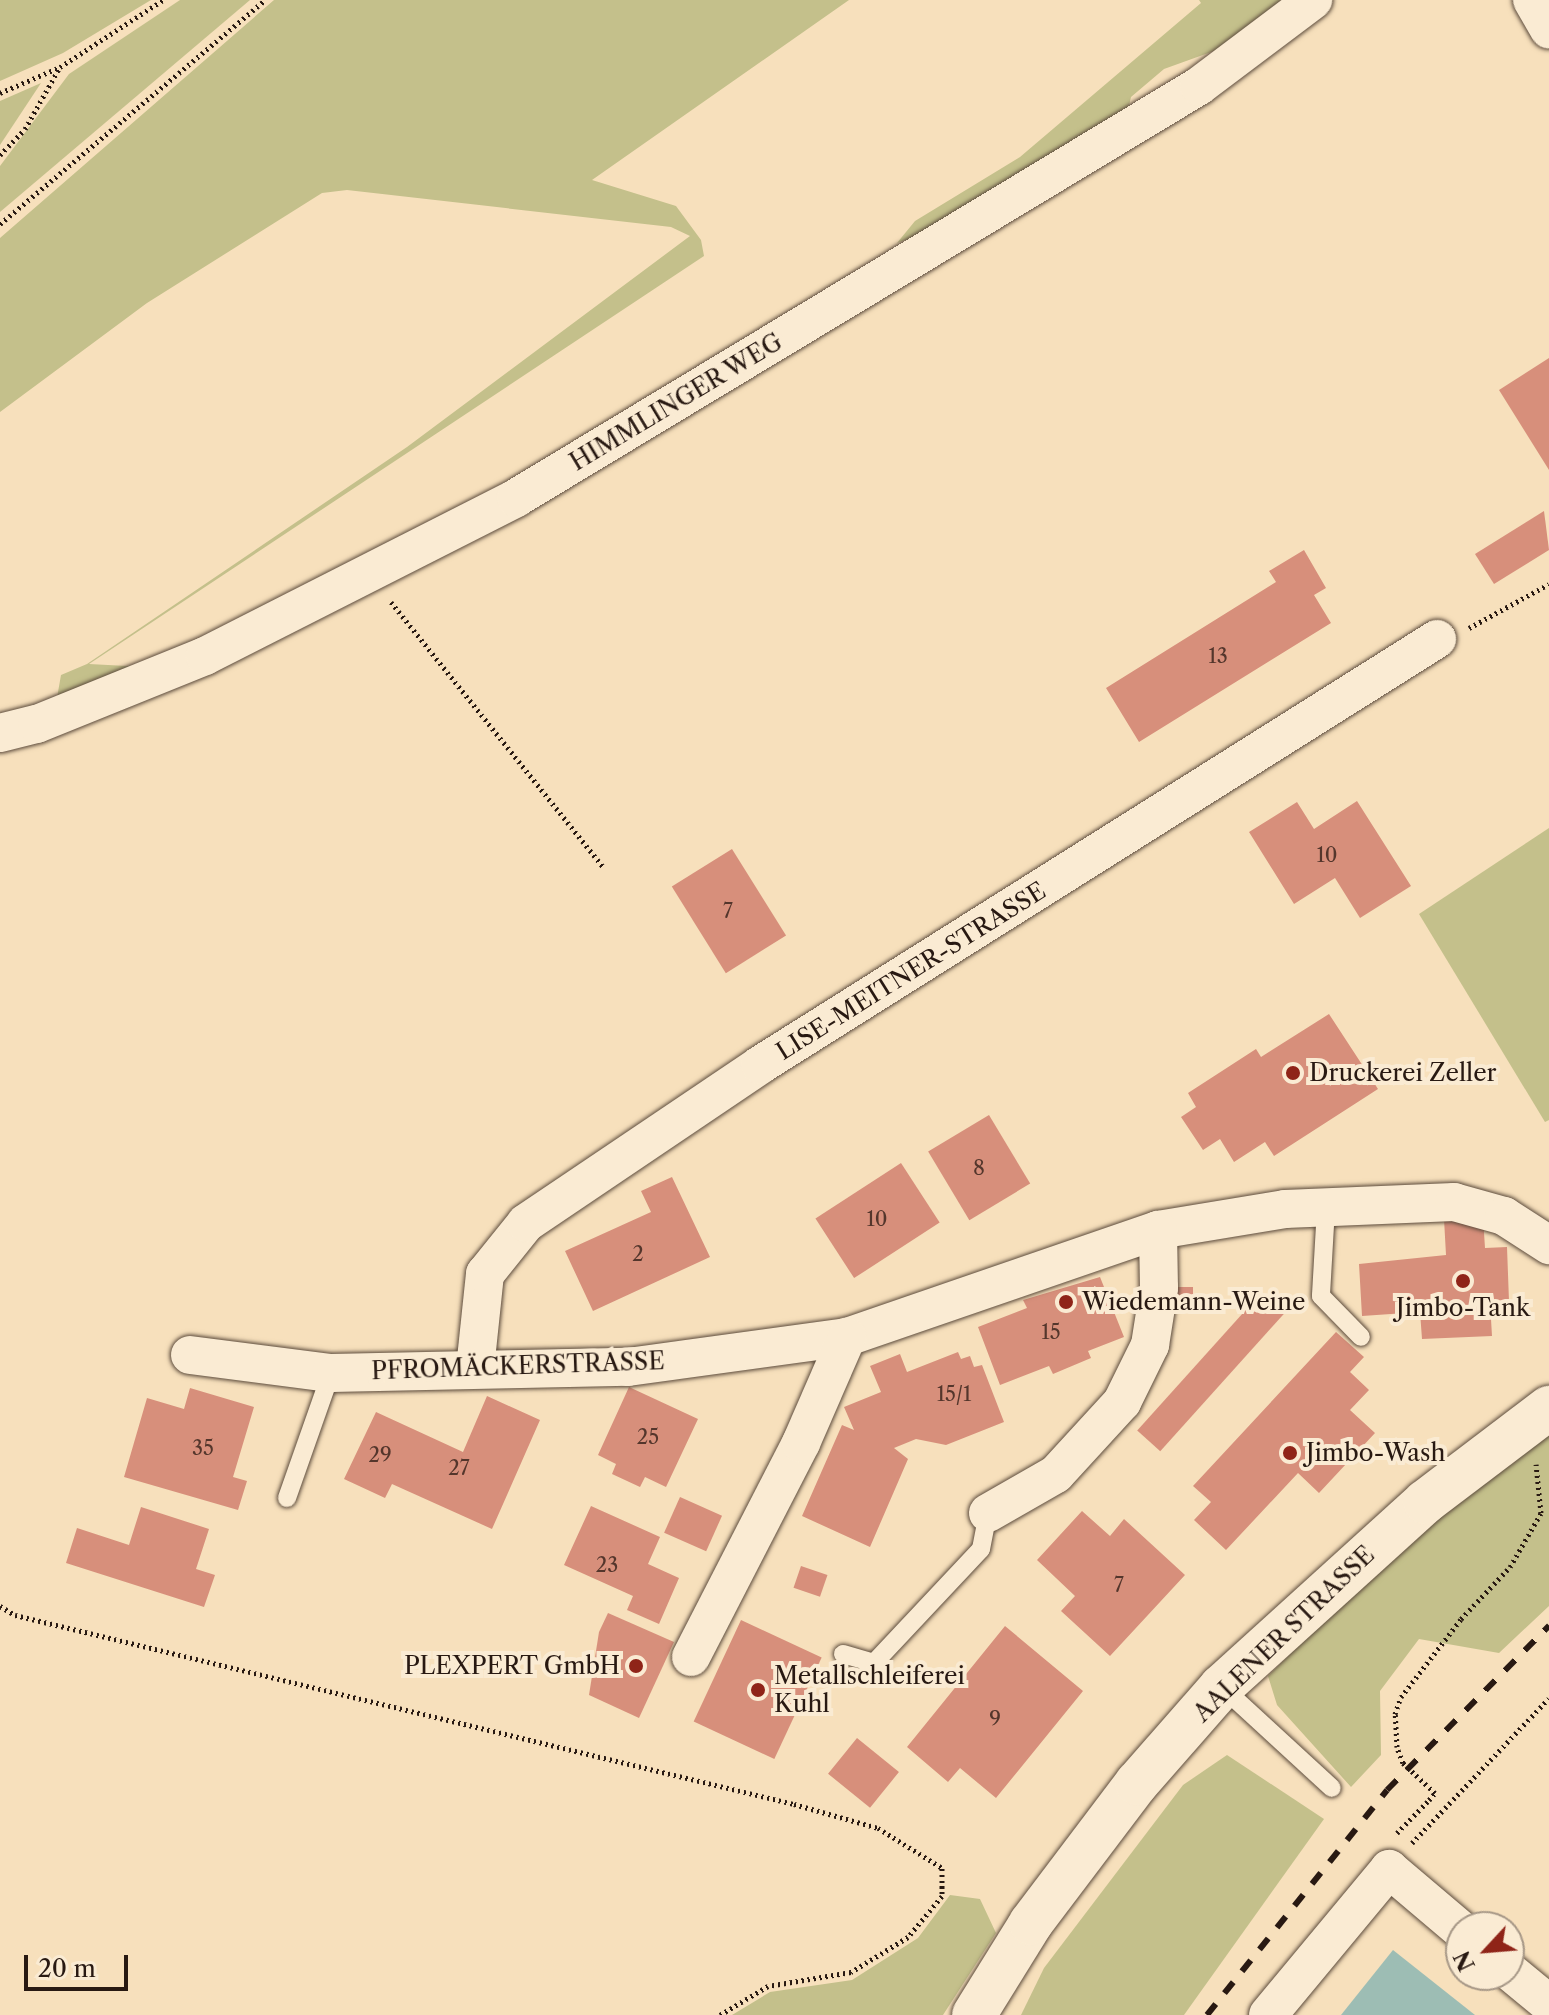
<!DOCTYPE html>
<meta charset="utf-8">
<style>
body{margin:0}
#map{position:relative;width:1549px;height:2015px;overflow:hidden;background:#f7e0bc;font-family:"Libre Caslon Text",serif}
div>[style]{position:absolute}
.green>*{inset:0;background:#c4c08b}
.water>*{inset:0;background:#9dbdb4}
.building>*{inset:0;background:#d78f7b;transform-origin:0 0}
.path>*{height:5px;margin-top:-2.5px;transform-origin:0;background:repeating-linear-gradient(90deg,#281912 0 2px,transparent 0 6px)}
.roads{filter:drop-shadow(0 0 2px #5c4b3c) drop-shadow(0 0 2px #5c4b3c)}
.service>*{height:18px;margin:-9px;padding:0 9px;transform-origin:9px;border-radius:9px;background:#faebd3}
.minor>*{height:38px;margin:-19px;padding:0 19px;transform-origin:19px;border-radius:19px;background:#faebd3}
.tertiary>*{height:44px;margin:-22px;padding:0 22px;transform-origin:22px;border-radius:22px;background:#faebd3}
.rail>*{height:6px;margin-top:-3px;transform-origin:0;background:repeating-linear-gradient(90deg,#281912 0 14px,transparent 0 28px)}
.path-bridge>*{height:5px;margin-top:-2.5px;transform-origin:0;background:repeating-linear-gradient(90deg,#281912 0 2px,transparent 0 6px)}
.dots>*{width:22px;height:22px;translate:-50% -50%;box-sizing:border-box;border:4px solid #faebd3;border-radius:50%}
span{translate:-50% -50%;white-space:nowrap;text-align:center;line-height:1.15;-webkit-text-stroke:8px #faebd3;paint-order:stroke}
.number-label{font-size:20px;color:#54362c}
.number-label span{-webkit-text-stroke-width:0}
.street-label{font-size:24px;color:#281912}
.poi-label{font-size:24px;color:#281912}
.left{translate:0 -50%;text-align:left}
.right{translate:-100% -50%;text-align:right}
.north{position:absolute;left:1445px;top:1911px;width:80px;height:80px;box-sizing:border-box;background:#faebd3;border:2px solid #a69786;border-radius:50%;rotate:244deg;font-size:22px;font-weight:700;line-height:32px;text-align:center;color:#281912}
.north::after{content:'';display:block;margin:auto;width:28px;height:36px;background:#8f2418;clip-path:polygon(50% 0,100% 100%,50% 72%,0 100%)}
.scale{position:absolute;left:24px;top:1955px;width:104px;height:36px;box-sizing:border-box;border:4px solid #281912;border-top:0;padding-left:10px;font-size:24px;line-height:28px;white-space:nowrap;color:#281912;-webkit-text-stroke:6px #faebd3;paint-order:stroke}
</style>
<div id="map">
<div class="green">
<div style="clip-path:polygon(0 0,151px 0,63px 53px,0 81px)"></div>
<div style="clip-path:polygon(180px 0,250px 0,0 212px,0 166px,69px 74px)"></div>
<div style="clip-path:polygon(274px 0,849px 0,592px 180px,676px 206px,701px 240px,704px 256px,89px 664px,146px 667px,55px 709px,61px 675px,87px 664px,407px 447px,690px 236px,671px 227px,347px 190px,322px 193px,147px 303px,0 412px,0 238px)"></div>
<div style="clip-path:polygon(1199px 0,1292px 0,1225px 47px,1164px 69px,1131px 97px,1128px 110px,940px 228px,897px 243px,915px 221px,1020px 157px,1201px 3px)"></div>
<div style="clip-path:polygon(41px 83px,0 145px,0 101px)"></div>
<div style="clip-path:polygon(1549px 828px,1549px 1120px,1545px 1122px,1419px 914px)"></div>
<div style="clip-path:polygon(1549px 1429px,1549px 1606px,1499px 1653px,1419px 1639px,1380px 1691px,1381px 1755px,1351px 1787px,1277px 1705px,1268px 1676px,1432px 1513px)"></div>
<div style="clip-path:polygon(1227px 1755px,1324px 1819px,1184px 2015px,1021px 2015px,1044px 1968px,1183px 1785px)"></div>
<div style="clip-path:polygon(950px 1895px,980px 1899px,996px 1933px,943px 2015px,732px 2015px,770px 1992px,852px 1980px,918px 1938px)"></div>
</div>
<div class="water">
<div style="clip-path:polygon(1393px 1950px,1475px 2015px,1341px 2015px)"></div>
</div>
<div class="building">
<div style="clip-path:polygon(1549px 358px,1549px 470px,1499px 390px)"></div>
<div style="clip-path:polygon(1544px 511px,1549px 550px,1494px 584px,1475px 554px)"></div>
<div style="clip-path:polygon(1304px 550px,1326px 588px,1314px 595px,1331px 623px,1139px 742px,1106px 688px,1276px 582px,1269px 571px)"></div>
<div style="clip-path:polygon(1357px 801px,1411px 886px,1360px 918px,1335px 878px,1294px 904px,1249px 832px,1297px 802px,1314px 829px)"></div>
<div style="left:732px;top:849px;width:102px;height:71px;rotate:58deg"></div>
<div style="clip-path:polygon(1329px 1014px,1378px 1089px,1274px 1156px,1265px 1142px,1234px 1162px,1220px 1139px,1203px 1150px,1181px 1117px,1196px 1107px,1188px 1093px,1256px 1049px,1261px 1057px)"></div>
<div style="left:989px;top:1115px;width:80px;height:71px;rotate:59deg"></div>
<div style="left:901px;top:1163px;width:71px;height:102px;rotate:57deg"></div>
<div style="clip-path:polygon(672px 1177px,710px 1257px,593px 1311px,565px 1251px,651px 1212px,641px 1191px)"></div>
<div style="clip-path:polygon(1483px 1217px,1485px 1248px,1507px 1247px,1509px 1301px,1490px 1302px,1492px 1336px,1422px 1339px,1420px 1312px,1362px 1316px,1359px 1264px,1446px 1255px,1444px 1219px)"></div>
<div style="clip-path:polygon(1100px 1277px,1124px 1337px,1088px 1351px,1091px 1358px,1053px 1374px,1049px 1366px,1000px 1385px,978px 1327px,1027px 1308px,1023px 1300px)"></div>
<div style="left:1193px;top:1287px;width:12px;height:17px;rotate:90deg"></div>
<div style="left:1261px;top:1293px;width:31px;height:185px;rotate:42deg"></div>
<div style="clip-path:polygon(1336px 1332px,1364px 1357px,1350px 1372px,1369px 1390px,1350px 1410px,1375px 1433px,1319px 1493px,1298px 1473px,1226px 1550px,1194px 1520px,1211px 1502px,1193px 1486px)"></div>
<div style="clip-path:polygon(958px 1352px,961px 1359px,970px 1356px,974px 1367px,982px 1365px,1004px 1422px,946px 1445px,916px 1439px,894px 1448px,908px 1459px,870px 1547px,802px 1516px,842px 1425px,854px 1430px,844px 1407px,881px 1392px,870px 1366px,900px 1354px,907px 1372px)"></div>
<div style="clip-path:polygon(629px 1387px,698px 1419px,666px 1487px,645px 1477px,640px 1487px,612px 1474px,616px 1464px,598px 1455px)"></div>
<div style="clip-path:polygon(190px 1388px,254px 1407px,233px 1477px,247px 1481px,238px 1510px,124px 1477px,147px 1398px,184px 1409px)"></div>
<div style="clip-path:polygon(487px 1396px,540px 1420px,492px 1529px,392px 1484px,385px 1498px,344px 1479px,376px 1412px,463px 1452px)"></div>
<div style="left:680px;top:1497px;width:46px;height:39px;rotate:24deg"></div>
<div style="clip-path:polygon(591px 1506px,660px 1537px,648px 1564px,679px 1578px,659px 1624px,627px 1610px,633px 1596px,564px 1565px)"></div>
<div style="clip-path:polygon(141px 1507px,209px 1529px,196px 1569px,215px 1575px,204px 1607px,66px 1563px,77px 1528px,129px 1545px)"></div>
<div style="clip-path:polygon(1082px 1511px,1110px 1536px,1124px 1519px,1185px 1575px,1110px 1656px,1061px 1611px,1075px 1596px,1037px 1560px)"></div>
<div style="left:801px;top:1566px;width:28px;height:23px;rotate:19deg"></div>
<div style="clip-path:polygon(608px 1613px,674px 1642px,639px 1718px,589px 1695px,599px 1632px)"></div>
<div style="left:741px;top:1620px;width:89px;height:112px;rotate:25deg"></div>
<div style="clip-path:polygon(1005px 1626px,1083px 1691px,996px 1798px,960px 1768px,948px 1782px,907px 1747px)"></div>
<div style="left:857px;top:1738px;width:54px;height:46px;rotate:39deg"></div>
</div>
<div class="path">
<div style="left:0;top:93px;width:65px;rotate:-23.4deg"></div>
<div style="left:60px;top:67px;width:123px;rotate:-33deg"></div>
<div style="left:0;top:155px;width:36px;rotate:-46deg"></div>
<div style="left:25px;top:129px;width:71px;rotate:-60.6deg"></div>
<div style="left:0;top:224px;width:347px;rotate:-40.2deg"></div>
<div style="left:391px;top:602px;width:339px;rotate:51.3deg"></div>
<div style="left:1469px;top:628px;width:91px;rotate:-28.8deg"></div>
<div style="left:1407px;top:1308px;width:13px;rotate:-4deg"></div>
<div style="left:0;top:1606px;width:17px;rotate:31deg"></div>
<div style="left:15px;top:1615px;width:802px;rotate:13.64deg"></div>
<div style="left:794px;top:1804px;width:87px;rotate:15.9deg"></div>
<div style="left:878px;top:1828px;width:75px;rotate:32deg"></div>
<div style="left:942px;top:1868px;width:28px;rotate:90deg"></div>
<div style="left:942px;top:1896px;width:53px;rotate:129.7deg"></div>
<div style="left:908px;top:1937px;width:67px;rotate:148.4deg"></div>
<div style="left:851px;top:1972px;width:84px;rotate:170.4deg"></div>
<div style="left:768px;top:1986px;width:56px;rotate:148.9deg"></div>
<div style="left:1461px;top:1619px;width:71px;rotate:-46.7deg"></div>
<div style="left:1510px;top:1567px;width:62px;rotate:-60.1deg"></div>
<div style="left:1541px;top:1513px;width:49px;rotate:-95.8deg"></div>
<div style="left:1397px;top:1833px;width:46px;rotate:-45.9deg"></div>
<div style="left:1412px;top:1843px;width:199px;rotate:-46.6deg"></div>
</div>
<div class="roads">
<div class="service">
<div style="left:1326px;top:1208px;width:88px;rotate:93.3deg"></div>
<div style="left:1321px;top:1296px;width:57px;rotate:45.7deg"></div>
<div style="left:287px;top:1498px;width:133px;rotate:-70.6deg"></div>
<div style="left:843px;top:1654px;width:32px;rotate:16deg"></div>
<div style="left:874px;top:1663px;width:156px;rotate:-46.8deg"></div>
<div style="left:981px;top:1549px;width:37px;rotate:-79deg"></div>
<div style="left:1222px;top:1687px;width:149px;rotate:42.6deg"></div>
</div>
<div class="minor">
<div style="left:1532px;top:0;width:34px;rotate:60deg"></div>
<div style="left:0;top:733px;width:38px;rotate:-14deg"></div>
<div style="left:37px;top:724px;width:181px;rotate:-22deg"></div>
<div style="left:205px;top:656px;width:349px;rotate:-26.9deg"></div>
<div style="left:516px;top:498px;width:798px;rotate:-31.1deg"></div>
<div style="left:1199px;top:86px;width:143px;rotate:-37deg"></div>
<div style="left:190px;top:1355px;width:142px;rotate:7.3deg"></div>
<div style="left:331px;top:1373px;width:297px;rotate:-1.2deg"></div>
<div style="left:628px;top:1367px;width:221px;rotate:-7.8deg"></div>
<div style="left:847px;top:1337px;width:329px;rotate:-19deg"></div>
<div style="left:1158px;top:1230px;width:129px;rotate:-9.4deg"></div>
<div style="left:1285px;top:1209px;width:169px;rotate:-2.4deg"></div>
<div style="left:1454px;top:1202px;width:52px;rotate:15.6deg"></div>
<div style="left:1504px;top:1216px;width:54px;rotate:32.8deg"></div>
<div style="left:475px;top:1369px;width:96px;rotate:-84deg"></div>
<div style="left:485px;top:1274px;width:65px;rotate:-51.2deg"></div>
<div style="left:526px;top:1223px;width:282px;rotate:-34deg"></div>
<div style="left:760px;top:1065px;width:800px;rotate:-32.18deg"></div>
<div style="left:988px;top:1513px;width:78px;rotate:-29.8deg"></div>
<div style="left:1056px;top:1474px;width:98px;rotate:-47.5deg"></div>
<div style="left:1122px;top:1402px;width:64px;rotate:-63.8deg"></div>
<div style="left:1150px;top:1345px;width:58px;rotate:-81deg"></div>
<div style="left:1159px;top:1288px;width:58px;rotate:-91deg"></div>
<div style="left:691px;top:1657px;width:241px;rotate:-62.8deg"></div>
<div style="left:801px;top:1443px;width:116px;rotate:-66.5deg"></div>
<div style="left:1509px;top:1971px;width:52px;rotate:39.5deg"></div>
<div style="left:1268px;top:2015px;width:190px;rotate:-50.3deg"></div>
<div style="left:1389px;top:1869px;width:94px;rotate:40.3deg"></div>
</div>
<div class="tertiary">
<div style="left:974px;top:2015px;width:108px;rotate:-58.2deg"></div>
<div style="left:1031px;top:1923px;width:176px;rotate:-52.9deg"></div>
<div style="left:1137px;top:1783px;width:128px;rotate:-48.8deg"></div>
<div style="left:1221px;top:1687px;width:275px;rotate:-42.2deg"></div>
<div style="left:1425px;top:1502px;width:156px;rotate:-37.2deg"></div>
</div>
</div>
<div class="rail">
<div style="left:1207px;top:2015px;width:288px;rotate:-51.3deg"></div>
<div style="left:1387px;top:1790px;width:231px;rotate:-45.4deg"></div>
</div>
<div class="path-bridge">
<div style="left:1429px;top:1800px;width:9px;rotate:-49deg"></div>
<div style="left:1435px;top:1793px;width:44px;rotate:-136.8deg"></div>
<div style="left:1403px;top:1763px;width:17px;rotate:-111deg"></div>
<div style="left:1397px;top:1747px;width:33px;rotate:-93deg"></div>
<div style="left:1395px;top:1714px;width:18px;rotate:-71deg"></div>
<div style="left:1401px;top:1697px;width:98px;rotate:-52.4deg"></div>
</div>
<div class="dots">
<div style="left:1293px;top:1073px;background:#8f2418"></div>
<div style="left:1463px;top:1281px;background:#8f2418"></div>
<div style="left:1066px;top:1302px;background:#8f2418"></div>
<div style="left:1290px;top:1453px;background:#8f2418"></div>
<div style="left:636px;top:1666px;background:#8f2418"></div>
<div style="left:758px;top:1690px;background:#8f2418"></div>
</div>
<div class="number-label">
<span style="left:1218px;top:656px">13</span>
<span style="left:1327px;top:855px">10</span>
<span style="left:728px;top:911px">7</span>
<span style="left:979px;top:1168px">8</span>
<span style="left:877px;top:1219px">10</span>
<span style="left:638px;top:1254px">2</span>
<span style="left:1051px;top:1332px">15</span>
<span style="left:954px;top:1394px">15/1</span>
<span style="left:648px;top:1437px">25</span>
<span style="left:203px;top:1448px">35</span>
<span style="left:380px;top:1455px">29</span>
<span style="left:459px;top:1468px">27</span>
<span style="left:607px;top:1565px">23</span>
<span style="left:1119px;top:1585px">7</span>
<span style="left:995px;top:1719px">9</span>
</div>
<div class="street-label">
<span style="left:676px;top:402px;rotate:-31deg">HIMMLINGER WEG</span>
<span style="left:911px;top:971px;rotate:-32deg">LISE-MEITNER-STRASSE</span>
<span style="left:518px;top:1366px;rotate:-2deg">PFROMÄCKERSTRASSE</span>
<span style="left:1284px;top:1634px;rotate:-44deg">AALENER STRASSE</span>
</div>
<div class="poi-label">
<span class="left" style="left:1309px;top:1073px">Druckerei Zeller</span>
<span class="left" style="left:1082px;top:1302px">Wiedemann-Weine</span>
<span style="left:1463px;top:1308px">Jimbo-Tank</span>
<span class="left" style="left:1306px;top:1453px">Jimbo-Wash</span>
<span class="right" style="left:620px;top:1666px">PLEXPERT GmbH</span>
<span class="left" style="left:774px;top:1690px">Metallschleiferei<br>Kuhl</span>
</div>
<div class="north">N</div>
<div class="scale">20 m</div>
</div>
